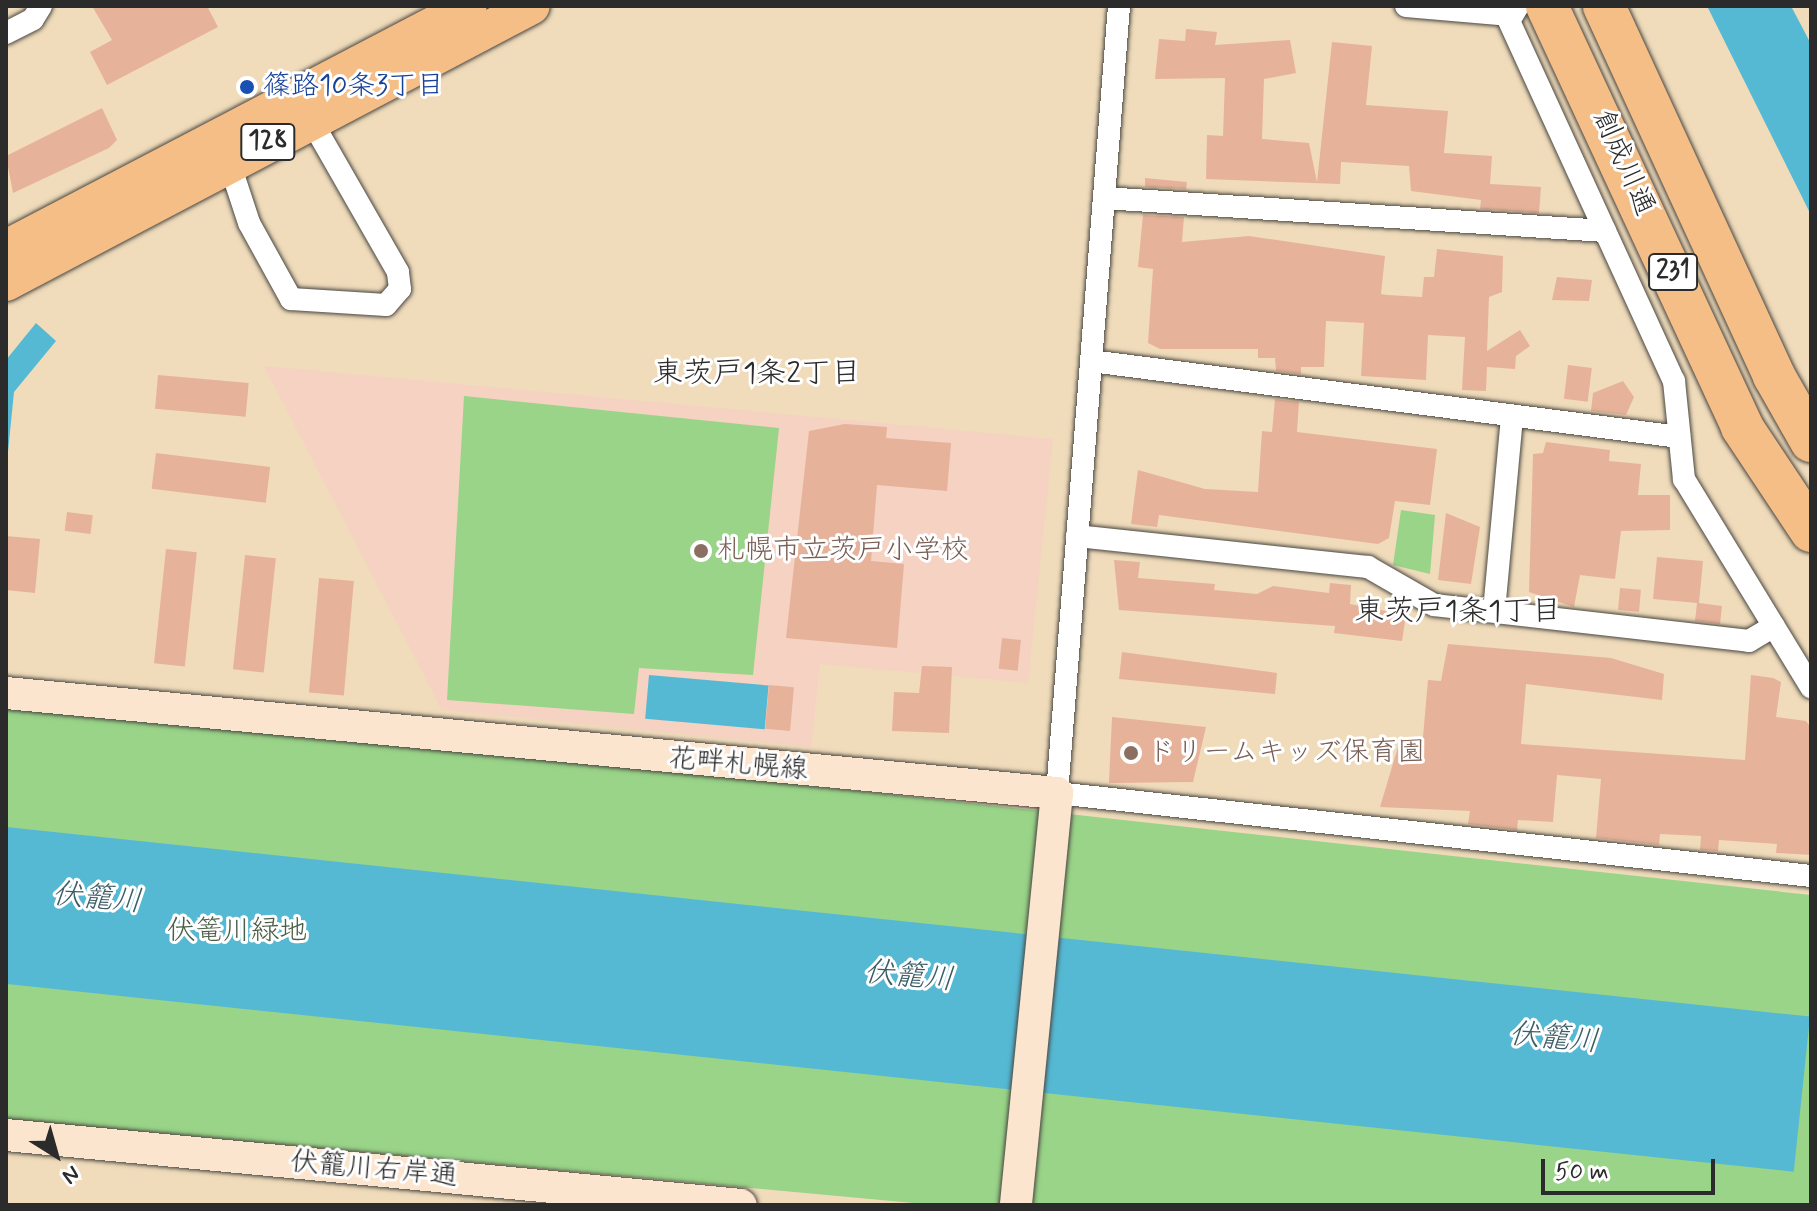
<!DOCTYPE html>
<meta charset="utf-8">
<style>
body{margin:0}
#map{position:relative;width:1817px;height:1211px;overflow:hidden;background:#f0dcbb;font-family:Mynerve,"Klee One",sans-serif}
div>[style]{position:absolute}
.built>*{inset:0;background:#f5d2c2}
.green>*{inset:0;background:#99d488}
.water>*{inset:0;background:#55b9d4;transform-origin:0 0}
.building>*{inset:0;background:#e7b29a;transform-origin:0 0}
.roads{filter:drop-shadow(0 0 2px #494641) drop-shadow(0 0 2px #494641)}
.street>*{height:22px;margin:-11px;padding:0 11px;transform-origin:11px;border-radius:11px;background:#fff}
.secondary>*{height:32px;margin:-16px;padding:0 16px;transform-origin:16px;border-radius:16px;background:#fbe5cf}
.primary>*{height:36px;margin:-18px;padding:0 18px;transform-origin:18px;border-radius:18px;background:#f6be87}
.highway>*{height:42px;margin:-21px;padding:0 21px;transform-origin:21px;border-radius:21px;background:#f6be87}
.dots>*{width:22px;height:22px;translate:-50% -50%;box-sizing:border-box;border:4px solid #fff;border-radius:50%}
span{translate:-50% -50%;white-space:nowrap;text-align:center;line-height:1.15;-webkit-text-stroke:6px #fff;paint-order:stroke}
.shield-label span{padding:2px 6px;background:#fff;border:2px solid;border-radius:6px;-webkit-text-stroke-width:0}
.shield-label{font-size:26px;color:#2b2b2b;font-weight:700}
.transit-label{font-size:28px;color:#164399}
.left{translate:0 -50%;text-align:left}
.street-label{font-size:28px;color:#2b2b2b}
.education-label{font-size:28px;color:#785e54}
.park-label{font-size:28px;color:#4c5e47}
.neighbourhood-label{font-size:30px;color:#2b2b2b}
.water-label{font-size:30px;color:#3a5d66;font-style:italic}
.frame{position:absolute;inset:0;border:8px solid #2b2b2b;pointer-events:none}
.north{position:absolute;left:16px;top:1115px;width:80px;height:80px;-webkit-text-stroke:6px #fff;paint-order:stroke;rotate:143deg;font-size:22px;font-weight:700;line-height:32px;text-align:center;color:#2b2b2b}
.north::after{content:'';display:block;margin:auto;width:28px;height:36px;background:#2b2b2b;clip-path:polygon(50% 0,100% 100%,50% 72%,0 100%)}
.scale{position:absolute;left:1541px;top:1159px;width:174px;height:36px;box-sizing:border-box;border:4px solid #2b2b2b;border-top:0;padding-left:10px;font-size:24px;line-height:28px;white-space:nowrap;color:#2b2b2b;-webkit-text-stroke:6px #fff;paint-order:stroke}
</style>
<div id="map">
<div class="built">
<div style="clip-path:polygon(264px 366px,1053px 439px,1028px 683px,820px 664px,811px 747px,442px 710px)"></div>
</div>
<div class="green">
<div style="clip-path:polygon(464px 396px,779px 428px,753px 675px,639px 668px,634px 714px,447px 700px)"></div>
<div style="clip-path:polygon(1401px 510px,1435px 515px,1430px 574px,1393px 565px)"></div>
<div style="clip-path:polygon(6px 698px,1811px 895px,1811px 1205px,935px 1205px,6px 1119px)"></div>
</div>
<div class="water">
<div style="clip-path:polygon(1707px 6px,1791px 6px,1811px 44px,1811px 215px)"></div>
<div style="clip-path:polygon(36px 323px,56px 341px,14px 392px,6px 472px,6px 360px)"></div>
<div style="left:649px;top:675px;width:120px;height:44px;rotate:5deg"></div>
<div style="left:6px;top:827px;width:1814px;height:156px;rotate:6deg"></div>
</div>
<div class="building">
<div style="clip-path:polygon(92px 6px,207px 6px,218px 27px,107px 85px,90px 52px,112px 40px)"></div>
<div style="clip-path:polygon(1186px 29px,1217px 32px,1215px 45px,1290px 40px,1296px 73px,1264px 79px,1262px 139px,1309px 143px,1317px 182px,1332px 42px,1372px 46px,1366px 105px,1448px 111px,1444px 153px,1492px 156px,1490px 184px,1541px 187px,1539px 213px,1480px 209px,1481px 200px,1411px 191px,1409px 166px,1341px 162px,1340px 184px,1206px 179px,1207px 135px,1223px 136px,1225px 78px,1155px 79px,1159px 39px,1185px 41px)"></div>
<div style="clip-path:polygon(102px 108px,117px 140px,109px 148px,13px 193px,6px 156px)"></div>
<div style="clip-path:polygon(1145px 178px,1187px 182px,1186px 189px,1145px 187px)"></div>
<div style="clip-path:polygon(1143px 215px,1184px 217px,1182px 242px,1249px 236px,1385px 256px,1381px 294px,1387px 295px,1422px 297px,1424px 277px,1434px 277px,1437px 249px,1503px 256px,1502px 292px,1489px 297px,1487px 351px,1520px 330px,1530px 346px,1516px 356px,1515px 369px,1487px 367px,1486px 391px,1462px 390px,1465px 337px,1428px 335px,1426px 380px,1361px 376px,1364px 323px,1326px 321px,1324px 367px,1301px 367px,1301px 374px,1276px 371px,1275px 358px,1258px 358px,1258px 349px,1160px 349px,1148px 343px,1153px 269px,1138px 267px)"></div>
<div style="clip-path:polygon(1557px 277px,1592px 280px,1589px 301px,1552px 300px)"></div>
<div style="left:1568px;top:365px;width:24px;height:34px;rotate:7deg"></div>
<div style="left:158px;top:375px;width:91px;height:34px;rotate:5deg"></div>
<div style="clip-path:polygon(1623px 381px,1634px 397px,1626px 415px,1591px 411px,1593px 393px)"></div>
<div style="clip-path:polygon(1275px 399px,1299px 402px,1297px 432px,1437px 449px,1430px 505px,1395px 501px,1389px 538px,1378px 544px,1159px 515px,1157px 527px,1131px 524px,1138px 470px,1205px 489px,1258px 492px,1262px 431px,1272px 432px)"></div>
<div style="clip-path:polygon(845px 424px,887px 427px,886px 438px,951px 443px,947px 491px,877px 485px,871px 561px,904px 564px,897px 648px,786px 638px,809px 431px)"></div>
<div style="clip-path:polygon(1546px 442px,1610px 450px,1609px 461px,1641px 464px,1638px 495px,1670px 495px,1670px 530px,1621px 531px,1615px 579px,1580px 575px,1574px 607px,1529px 592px,1533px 454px,1543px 453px)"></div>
<div style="left:156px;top:453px;width:115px;height:36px;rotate:7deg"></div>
<div style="left:67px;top:512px;width:26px;height:19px;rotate:7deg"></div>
<div style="clip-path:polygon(1446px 513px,1480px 527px,1471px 584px,1438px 580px)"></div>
<div style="clip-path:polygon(6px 536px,40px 539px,35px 593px,6px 590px)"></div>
<div style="left:166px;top:549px;width:31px;height:115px;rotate:6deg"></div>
<div style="left:245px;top:555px;width:31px;height:115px;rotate:6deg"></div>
<div style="clip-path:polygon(1657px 557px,1703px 561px,1699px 603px,1722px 606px,1720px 624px,1695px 621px,1697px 603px,1653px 599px)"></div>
<div style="clip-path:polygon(1114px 560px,1140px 562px,1138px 578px,1215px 584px,1214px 590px,1257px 594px,1273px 586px,1329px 593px,1330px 583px,1351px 585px,1350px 604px,1406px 615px,1402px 641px,1334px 633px,1335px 626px,1119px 610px)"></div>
<div style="left:319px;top:578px;width:35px;height:115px;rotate:5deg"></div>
<div style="left:1620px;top:588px;width:21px;height:22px;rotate:5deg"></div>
<div style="left:1002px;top:638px;width:19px;height:31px;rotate:6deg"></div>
<div style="clip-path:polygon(1448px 644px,1611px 658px,1664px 674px,1662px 700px,1526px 684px,1521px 744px,1745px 760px,1751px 675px,1773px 678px,1781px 682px,1776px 717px,1806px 721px,1811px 728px,1811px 855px,1776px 853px,1777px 844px,1719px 840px,1718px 851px,1700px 850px,1701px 836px,1660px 834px,1659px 845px,1596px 838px,1601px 779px,1557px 775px,1553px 822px,1518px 820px,1517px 830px,1468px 824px,1470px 811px,1380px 807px,1398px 747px,1422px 748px,1428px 680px,1441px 681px)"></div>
<div style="clip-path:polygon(1122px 652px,1277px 673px,1275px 694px,1119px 679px)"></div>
<div style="clip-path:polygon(922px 666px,952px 667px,949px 733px,892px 731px,894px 692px,919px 693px)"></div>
<div style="left:769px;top:685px;width:25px;height:44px;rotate:5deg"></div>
<div style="clip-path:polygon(1112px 717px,1206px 727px,1193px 782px,1109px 783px)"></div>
</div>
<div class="roads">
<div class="street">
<div style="left:1119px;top:6px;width:789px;rotate:94.5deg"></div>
<div style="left:1057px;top:793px;width:759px;rotate:6.28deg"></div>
<div style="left:1406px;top:6px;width:105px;rotate:4.9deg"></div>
<div style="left:1518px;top:6px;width:17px;rotate:121deg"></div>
<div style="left:1509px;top:21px;width:396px;rotate:65.4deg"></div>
<div style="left:1674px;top:381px;width:99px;rotate:84.2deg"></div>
<div style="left:1684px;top:479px;width:244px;rotate:58.6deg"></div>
<div style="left:6px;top:33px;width:30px;rotate:-27deg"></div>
<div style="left:33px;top:19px;width:15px;rotate:-58deg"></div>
<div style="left:229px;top:162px;width:64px;rotate:71.8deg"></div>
<div style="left:249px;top:223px;width:87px;rotate:61.1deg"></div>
<div style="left:291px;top:299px;width:95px;rotate:3.6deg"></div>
<div style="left:386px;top:305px;width:21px;rotate:-49deg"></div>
<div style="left:400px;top:289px;width:17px;rotate:-97deg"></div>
<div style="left:398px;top:272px;width:175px;rotate:-119.8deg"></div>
<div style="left:1104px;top:198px;width:502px;rotate:3.77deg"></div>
<div style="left:1091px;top:361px;width:593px;rotate:7.36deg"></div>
<div style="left:1077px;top:536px;width:293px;rotate:6.1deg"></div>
<div style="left:1368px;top:567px;width:76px;rotate:29.9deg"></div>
<div style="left:1434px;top:605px;width:317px;rotate:6.5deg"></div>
<div style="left:1749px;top:641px;width:29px;rotate:-31deg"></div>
<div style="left:1494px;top:611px;width:196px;rotate:-84.7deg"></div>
</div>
<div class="secondary">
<div style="left:6px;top:693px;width:1056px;rotate:5.44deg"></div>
<div style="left:1057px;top:793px;width:414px;rotate:95.7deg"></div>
<div style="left:6px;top:1135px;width:738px;rotate:5.44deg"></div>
</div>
<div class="primary">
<div style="left:6px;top:248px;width:522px;rotate:-27.6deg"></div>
<div style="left:6px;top:283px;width:594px;rotate:-27.77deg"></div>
</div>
<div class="highway">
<div style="left:1547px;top:6px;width:464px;rotate:65.1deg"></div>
<div style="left:1742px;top:427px;width:125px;rotate:56.4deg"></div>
<div style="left:1604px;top:6px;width:407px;rotate:65.3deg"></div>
<div style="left:1774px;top:376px;width:75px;rotate:60.4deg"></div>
</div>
</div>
<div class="dots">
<div style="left:247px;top:87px;background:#1a4fb4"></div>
<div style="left:701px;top:551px;background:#8d6e63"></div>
<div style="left:1131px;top:753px;background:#8d6e63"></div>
</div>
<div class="shield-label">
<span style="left:268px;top:142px">128</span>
<span style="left:1673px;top:272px">231</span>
</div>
<div class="transit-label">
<span class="left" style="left:263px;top:87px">篠路10条3丁目</span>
</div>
<div class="street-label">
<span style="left:1623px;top:163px;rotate:66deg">創成川通</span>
<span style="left:738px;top:765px;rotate:5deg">花畔札幌線</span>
<span style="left:374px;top:1170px;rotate:5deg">伏籠川右岸通</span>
</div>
<div class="education-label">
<span class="left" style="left:717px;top:551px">札幌市立茨戸小学校</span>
<span class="left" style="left:1147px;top:753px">ドリームキッズ保育園</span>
</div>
<div class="park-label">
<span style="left:237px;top:932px">伏篭川緑地</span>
</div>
<div class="neighbourhood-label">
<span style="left:757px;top:374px">東茨戸1条2丁目</span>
<span style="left:1458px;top:612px">東茨戸1条1丁目</span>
</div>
<div class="water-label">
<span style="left:97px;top:899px;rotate:5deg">伏籠川</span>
<span style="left:909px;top:977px;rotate:5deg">伏籠川</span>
<span style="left:1554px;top:1039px;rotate:5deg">伏籠川</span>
</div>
<div class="frame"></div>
<div class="north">N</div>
<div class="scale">50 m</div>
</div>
